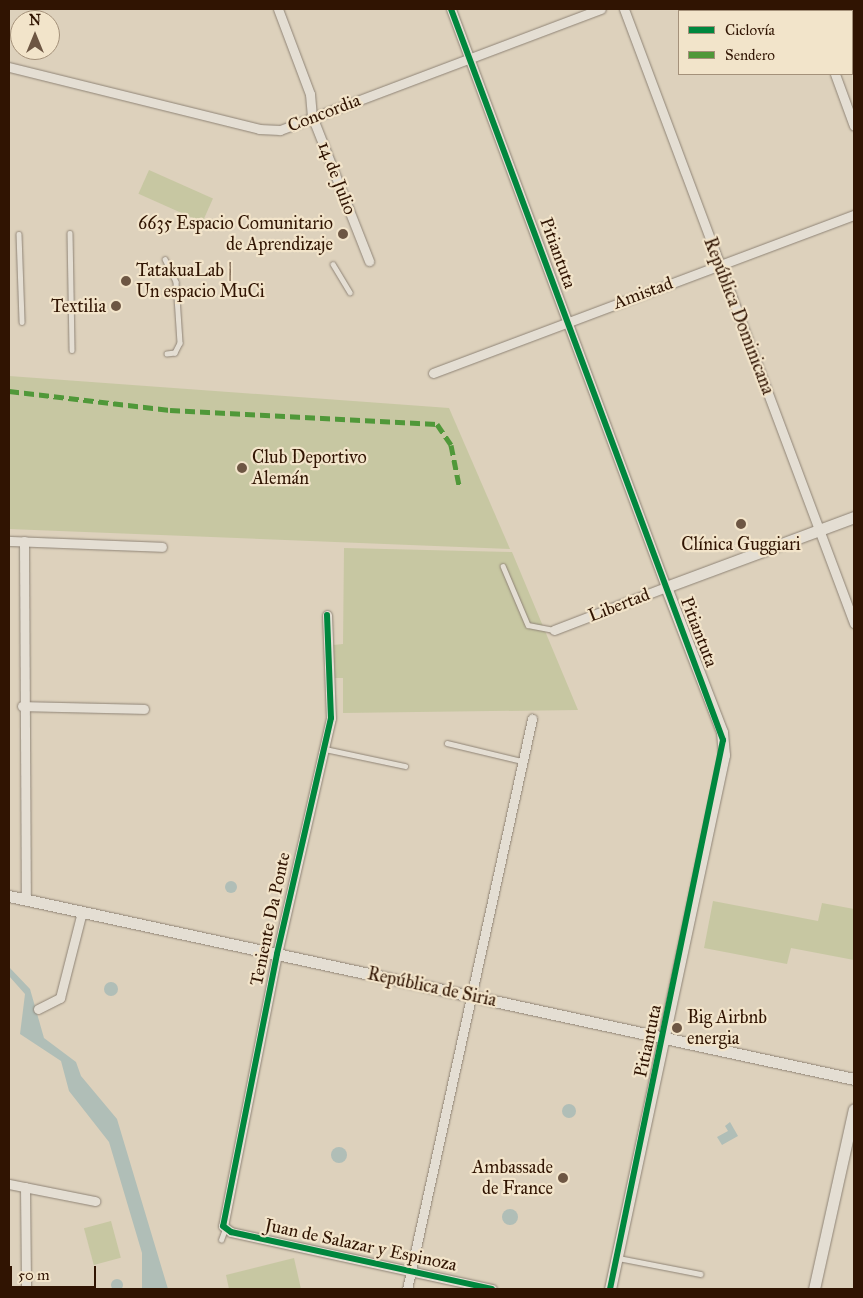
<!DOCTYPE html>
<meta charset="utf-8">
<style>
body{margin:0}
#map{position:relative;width:863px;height:1298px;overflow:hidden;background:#ddd1bc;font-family:"IM FELL Great Primer",serif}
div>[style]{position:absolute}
.green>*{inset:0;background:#c7c7a2;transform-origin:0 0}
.water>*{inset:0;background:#b0beb7}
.round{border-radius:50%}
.roads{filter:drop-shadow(0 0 1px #8f8476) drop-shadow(0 0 1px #8f8476)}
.service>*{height:4.5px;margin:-2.25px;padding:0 2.25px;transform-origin:2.25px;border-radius:2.25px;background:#e4ded3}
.minor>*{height:9px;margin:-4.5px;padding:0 4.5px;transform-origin:4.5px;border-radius:4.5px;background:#e4ded3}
.tertiary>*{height:11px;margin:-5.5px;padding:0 5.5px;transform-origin:5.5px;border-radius:5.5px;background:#e4ded3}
.quiet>*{height:5px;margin-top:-2.5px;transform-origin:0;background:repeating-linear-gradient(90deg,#509839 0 10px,transparent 0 15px)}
.cycleway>*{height:6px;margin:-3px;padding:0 3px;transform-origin:3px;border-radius:3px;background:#00873e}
.dots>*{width:14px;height:14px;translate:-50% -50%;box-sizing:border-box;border:2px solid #f2e4ca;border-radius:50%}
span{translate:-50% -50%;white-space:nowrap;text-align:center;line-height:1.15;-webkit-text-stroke:4.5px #f2e4ca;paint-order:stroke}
.street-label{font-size:18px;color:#301402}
.poi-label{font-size:18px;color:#301402}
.right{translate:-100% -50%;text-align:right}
.left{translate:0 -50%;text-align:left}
.frame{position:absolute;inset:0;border:10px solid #301402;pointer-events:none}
.legend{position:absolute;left:678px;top:10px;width:175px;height:65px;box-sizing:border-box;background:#f2e4ca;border:1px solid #a4917a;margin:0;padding:6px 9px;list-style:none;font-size:15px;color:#301402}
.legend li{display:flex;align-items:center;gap:10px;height:25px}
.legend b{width:25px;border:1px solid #a4917a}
.north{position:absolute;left:10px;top:10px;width:50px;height:50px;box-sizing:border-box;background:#f2e4ca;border:1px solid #a4917a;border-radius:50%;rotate:0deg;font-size:14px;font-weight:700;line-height:20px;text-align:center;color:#301402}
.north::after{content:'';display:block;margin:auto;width:18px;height:22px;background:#6d5643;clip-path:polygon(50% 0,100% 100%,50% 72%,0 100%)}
.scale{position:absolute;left:10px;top:1266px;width:86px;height:22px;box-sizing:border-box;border:2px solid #301402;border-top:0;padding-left:6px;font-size:15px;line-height:18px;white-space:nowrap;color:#301402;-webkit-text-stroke:4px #f2e4ca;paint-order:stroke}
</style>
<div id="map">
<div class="green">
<div style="left:149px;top:170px;width:70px;height:26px;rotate:24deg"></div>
<div style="clip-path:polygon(9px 376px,449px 408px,510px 549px,9px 529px)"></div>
<div style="clip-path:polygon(344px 548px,512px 552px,578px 710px,343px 713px,343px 678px,335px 678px,333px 645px,343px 644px)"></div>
<div style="clip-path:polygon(713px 901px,818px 921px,822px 903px,854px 909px,854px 960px,791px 948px,787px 964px,704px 948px)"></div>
<div style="left:111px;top:1221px;width:38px;height:28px;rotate:75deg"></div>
<div style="clip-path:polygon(294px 1258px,301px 1289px,229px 1289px,226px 1275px)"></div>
</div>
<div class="water">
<div class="round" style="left:225px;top:881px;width:12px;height:12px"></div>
<div style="clip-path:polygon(9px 967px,30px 989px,44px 1038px,76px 1062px,81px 1076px,117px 1119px,168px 1289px,142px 1289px,142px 1253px,109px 1142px,69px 1091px,61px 1061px,20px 1034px,25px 994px,9px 976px)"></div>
<div class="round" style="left:104px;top:982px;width:14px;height:14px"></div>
<div class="round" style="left:562px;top:1104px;width:14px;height:14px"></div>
<div style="clip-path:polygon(730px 1122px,738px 1136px,722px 1145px,717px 1137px,728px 1131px,725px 1126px)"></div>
<div class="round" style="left:331px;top:1147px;width:16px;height:16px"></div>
<div class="round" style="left:502px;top:1209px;width:16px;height:16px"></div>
<div class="round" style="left:111px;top:1279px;width:12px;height:12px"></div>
</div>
<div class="roads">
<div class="service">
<div style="left:70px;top:233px;width:117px;rotate:89deg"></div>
<div style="left:19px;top:234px;width:88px;rotate:88deg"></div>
<div style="left:165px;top:259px;width:25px;rotate:64deg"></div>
<div style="left:176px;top:282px;width:61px;rotate:86.2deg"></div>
<div style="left:180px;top:343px;width:11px;rotate:117deg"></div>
<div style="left:175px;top:353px;width:8px;rotate:173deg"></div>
<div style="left:333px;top:264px;width:33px;rotate:59deg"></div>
<div style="left:503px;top:566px;width:64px;rotate:67deg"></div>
<div style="left:528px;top:625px;width:26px;rotate:11deg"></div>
<div style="left:447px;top:743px;width:77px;rotate:13.5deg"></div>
<div style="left:325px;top:749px;width:82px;rotate:12deg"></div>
<div style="left:221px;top:1240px;width:12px;rotate:-70deg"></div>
<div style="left:618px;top:1258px;width:84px;rotate:11deg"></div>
</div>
<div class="minor">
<div style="left:278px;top:9px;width:91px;rotate:69.4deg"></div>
<div style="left:310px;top:94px;width:22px;rotate:85deg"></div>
<div style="left:312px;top:116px;width:156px;rotate:68.5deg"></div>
<div style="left:451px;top:9px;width:617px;rotate:69.6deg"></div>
<div style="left:666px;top:587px;width:120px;rotate:159deg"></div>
<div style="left:624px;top:9px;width:656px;rotate:69.46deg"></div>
<div style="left:810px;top:9px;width:2px;rotate:63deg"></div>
<div style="left:9px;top:67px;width:258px;rotate:13.9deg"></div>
<div style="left:259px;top:129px;width:21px;rotate:3deg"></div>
<div style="left:280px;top:130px;width:343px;rotate:-20.7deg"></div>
<div style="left:835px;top:74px;width:55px;rotate:69.9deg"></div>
<div style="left:433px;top:373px;width:450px;rotate:-20.6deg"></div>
<div style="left:9px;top:541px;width:153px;rotate:2.2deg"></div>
<div style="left:24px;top:541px;width:359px;rotate:89.7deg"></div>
<div style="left:327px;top:615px;width:103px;rotate:87.8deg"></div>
<div style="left:331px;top:718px;width:242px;rotate:102.9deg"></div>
<div style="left:277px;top:954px;width:277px;rotate:101.2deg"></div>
<div style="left:223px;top:1226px;width:10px;rotate:37deg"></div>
<div style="left:231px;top:1232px;width:267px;rotate:12.3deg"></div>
<div style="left:22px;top:706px;width:122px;rotate:1.4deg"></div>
<div style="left:38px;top:1009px;width:25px;rotate:-27deg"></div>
<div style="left:60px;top:998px;width:89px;rotate:-75.7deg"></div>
<div style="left:9px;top:1184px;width:88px;rotate:11.2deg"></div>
<div style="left:25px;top:1187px;width:102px;rotate:89.4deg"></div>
<div style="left:407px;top:1289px;width:584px;rotate:-77.63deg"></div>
</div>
<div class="tertiary">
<div style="left:9px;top:896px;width:865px;rotate:12.22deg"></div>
<div style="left:610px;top:1289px;width:546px;rotate:-77.95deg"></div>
<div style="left:724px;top:755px;width:23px;rotate:-95deg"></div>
<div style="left:722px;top:732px;width:155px;rotate:-111.1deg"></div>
<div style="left:666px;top:587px;width:201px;rotate:-20.4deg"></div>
<div style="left:814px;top:1289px;width:184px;rotate:-77.5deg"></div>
</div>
</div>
<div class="quiet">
<div style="left:9px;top:391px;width:162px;rotate:6.7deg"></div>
<div style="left:170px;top:410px;width:267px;rotate:3deg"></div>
<div style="left:437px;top:424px;width:25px;rotate:56deg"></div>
<div style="left:451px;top:445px;width:41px;rotate:78.7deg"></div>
</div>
<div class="cycleway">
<div style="left:451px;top:9px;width:780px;rotate:69.59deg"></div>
<div style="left:723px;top:740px;width:561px;rotate:101.63deg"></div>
<div style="left:327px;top:615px;width:103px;rotate:87.8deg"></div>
<div style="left:331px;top:718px;width:242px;rotate:102.9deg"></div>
<div style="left:277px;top:954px;width:277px;rotate:101.2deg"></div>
<div style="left:223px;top:1226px;width:10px;rotate:37deg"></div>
<div style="left:231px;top:1232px;width:267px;rotate:12.3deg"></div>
</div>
<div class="dots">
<div style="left:343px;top:234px;background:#6d5643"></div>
<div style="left:126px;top:281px;background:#6d5643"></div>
<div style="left:116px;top:306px;background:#6d5643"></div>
<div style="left:242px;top:468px;background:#6d5643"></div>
<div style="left:741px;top:524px;background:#6d5643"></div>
<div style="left:677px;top:1028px;background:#6d5643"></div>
<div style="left:563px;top:1178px;background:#6d5643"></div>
</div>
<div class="street-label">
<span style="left:324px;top:113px;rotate:-21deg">Concordia</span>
<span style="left:337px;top:178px;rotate:69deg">14 de Julio</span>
<span style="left:558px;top:253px;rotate:70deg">Pitiantuta</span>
<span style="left:643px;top:293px;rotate:-20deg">Amistad</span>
<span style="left:739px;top:316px;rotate:69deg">República Dominicana</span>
<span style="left:619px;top:605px;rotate:-21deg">Libertad</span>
<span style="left:699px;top:632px;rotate:69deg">Pitiantuta</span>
<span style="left:270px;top:919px;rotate:-78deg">Teniente Da Ponte</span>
<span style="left:432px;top:987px;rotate:12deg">República de Siria</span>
<span style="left:648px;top:1041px;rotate:-78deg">Pitiantuta</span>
<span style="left:361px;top:1245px;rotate:12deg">Juan de Salazar y Espinoza</span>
</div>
<div class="poi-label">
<span class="right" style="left:333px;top:234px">6635 Espacio Comunitario<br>de Aprendizaje</span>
<span class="left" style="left:136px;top:281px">TatakuaLab |<br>Un espacio MuCi</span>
<span class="right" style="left:106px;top:306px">Textilia</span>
<span class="left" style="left:252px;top:468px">Club Deportivo<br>Alemán</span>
<span style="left:741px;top:544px">Clínica Guggiari</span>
<span class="left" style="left:687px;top:1028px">Big Airbnb<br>energia</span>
<span class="right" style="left:553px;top:1178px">Ambassade<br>de France</span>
</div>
<div class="frame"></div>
<ul class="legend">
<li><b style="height:6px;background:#00873e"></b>Ciclovía</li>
<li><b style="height:6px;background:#509839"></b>Sendero</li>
</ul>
<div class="north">N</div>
<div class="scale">50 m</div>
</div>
